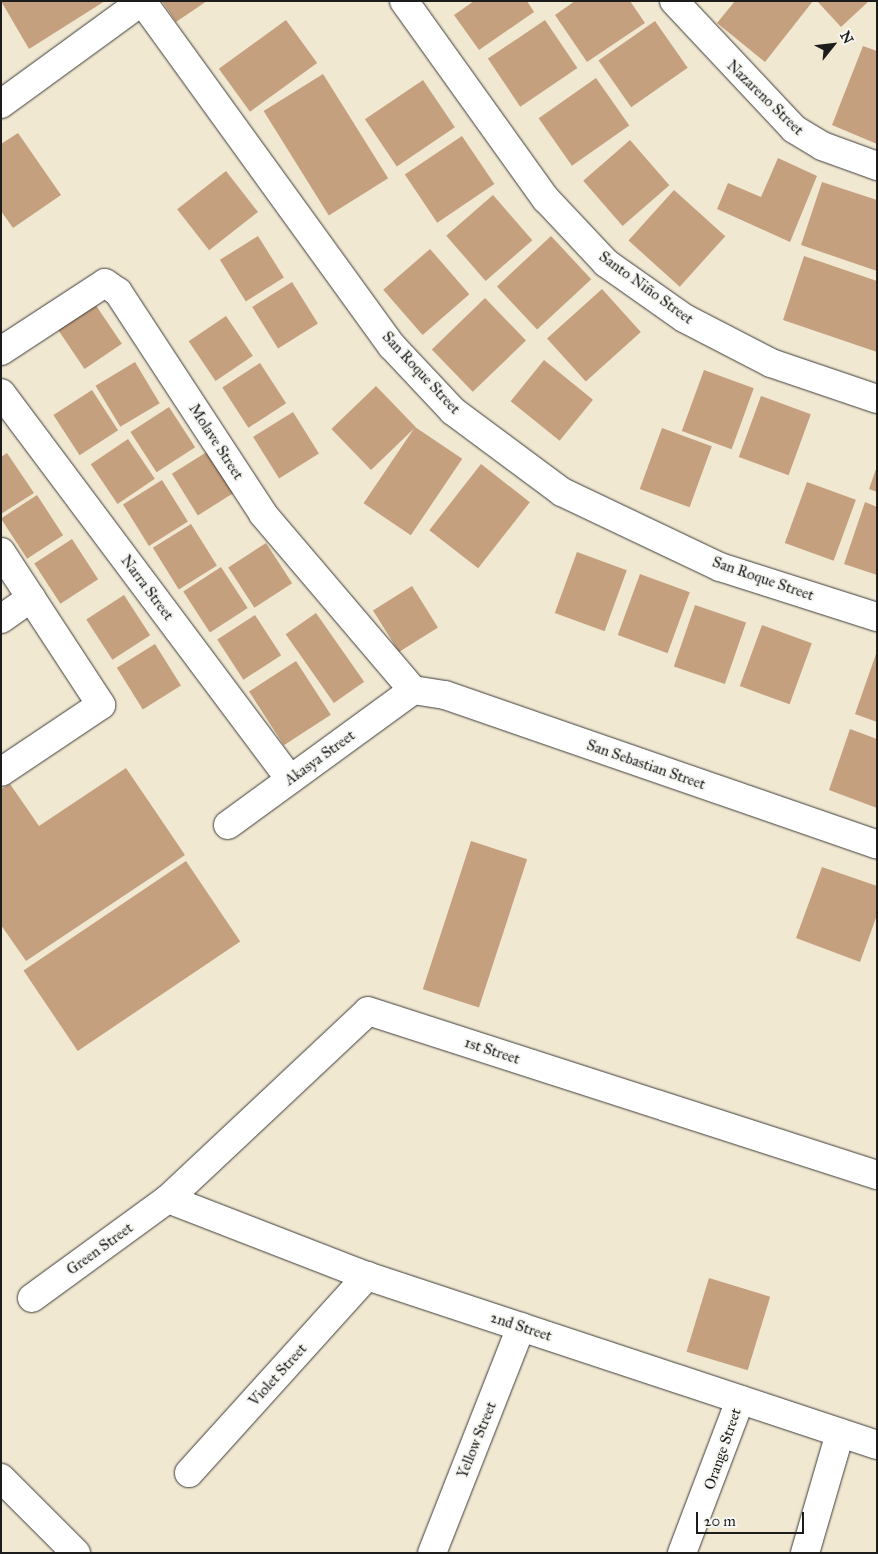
<!DOCTYPE html>
<meta charset="utf-8">
<style>
body{margin:0}
#map{position:relative;width:878px;height:1554px;overflow:hidden;background:#f1e8d2;font-family:"IM FELL Great Primer",serif}
div>[style]{position:absolute}
.building>*{inset:0;background:#c5a07e;transform-origin:0 0}
.roads{filter:drop-shadow(0 0 1px #3c3b37) drop-shadow(0 0 1px #3c3b37)}
.minor>*{height:28px;margin:-14px;padding:0 14px;transform-origin:14px;border-radius:14px;background:#fff}
span{translate:-50% -50%;white-space:nowrap;text-align:center;line-height:1.15;-webkit-text-stroke:4px #f6f6f2;paint-order:stroke}
.street-label{font-size:15px;color:#1c1c1c}
.frame{position:absolute;inset:0;border:2px solid #1c1c1c;pointer-events:none}
.north{position:absolute;left:808px;top:20px;width:50px;height:50px;-webkit-text-stroke:4px #f6f6f2;paint-order:stroke;rotate:61deg;font-size:14px;font-weight:700;line-height:20px;text-align:center;color:#1c1c1c}
.north::after{content:'';display:block;margin:auto;width:18px;height:22px;background:#1c1c1c;clip-path:polygon(50% 0,100% 100%,50% 72%,0 100%)}
.scale{position:absolute;left:696px;top:1512px;width:108px;height:22px;box-sizing:border-box;border:2px solid #1c1c1c;border-top:0;padding-left:6px;font-size:15px;line-height:18px;white-space:nowrap;color:#1c1c1c;-webkit-text-stroke:4px #f6f6f2;paint-order:stroke}
</style>
<div id="map">
<div class="building">
<div style="clip-path:polygon(1px 1px,105px 1px,29px 49px)"></div>
<div style="clip-path:polygon(162px 1px,207px 1px,176px 22px)"></div>
<div style="clip-path:polygon(474px 1px,527px 1px,534px 12px,479px 50px,454px 15px)"></div>
<div style="clip-path:polygon(575px 1px,630px 1px,645px 23px,587px 62px,555px 15px)"></div>
<div style="clip-path:polygon(735px 1px,813px 1px,765px 62px,717px 23px)"></div>
<div style="clip-path:polygon(817px 1px,869px 1px,841px 27px)"></div>
<div style="left:286px;top:20px;width:53px;height:83px;rotate:54deg"></div>
<div style="left:545px;top:20px;width:58px;height:69px;rotate:56deg"></div>
<div style="left:655px;top:21px;width:57px;height:69px;rotate:55deg"></div>
<div style="clip-path:polygon(863px 46px,877px 51px,877px 144px,832px 125px)"></div>
<div style="left:323px;top:74px;width:123px;height:70px;rotate:58deg"></div>
<div style="left:596px;top:78px;width:58px;height:70px;rotate:55deg"></div>
<div style="left:423px;top:80px;width:57px;height:70px;rotate:56deg"></div>
<div style="clip-path:polygon(18px 133px,61px 195px,13px 228px,1px 211px,1px 144px)"></div>
<div style="left:462px;top:136px;width:58px;height:69px;rotate:56deg"></div>
<div style="left:630px;top:140px;width:60px;height:62px;rotate:49deg"></div>
<div style="clip-path:polygon(778px 158px,817px 176px,790px 242px,717px 209px,728px 183px,761px 197px)"></div>
<div style="left:226px;top:171px;width:52px;height:62px;rotate:52deg"></div>
<div style="clip-path:polygon(822px 182px,877px 200px,877px 271px,801px 245px)"></div>
<div style="left:674px;top:190px;width:69px;height:68px;rotate:42deg"></div>
<div style="left:493px;top:195px;width:60px;height:62px;rotate:49deg"></div>
<div style="left:258px;top:236px;width:49px;height:45px;rotate:58deg"></div>
<div style="left:551px;top:236px;width:59px;height:74px;rotate:47deg"></div>
<div style="left:430px;top:249px;width:60px;height:62px;rotate:49deg"></div>
<div style="clip-path:polygon(804px 256px,877px 281px,877px 352px,783px 320px)"></div>
<div style="left:292px;top:282px;width:49px;height:47px;rotate:58deg"></div>
<div style="left:602px;top:289px;width:58px;height:74px;rotate:48deg"></div>
<div style="left:485px;top:298px;width:59px;height:74px;rotate:46deg"></div>
<div style="left:95px;top:304px;width:48px;height:45px;rotate:56deg"></div>
<div style="left:226px;top:316px;width:48px;height:45px;rotate:56deg"></div>
<div style="left:544px;top:360px;width:63px;height:53px;rotate:39deg"></div>
<div style="left:135px;top:362px;width:48px;height:46px;rotate:59deg"></div>
<div style="left:260px;top:363px;width:48px;height:45px;rotate:57deg"></div>
<div style="left:704px;top:370px;width:53px;height:65px;rotate:20deg"></div>
<div style="left:376px;top:386px;width:57px;height:62px;rotate:46deg"></div>
<div style="left:92px;top:390px;width:48px;height:46px;rotate:57deg"></div>
<div style="left:761px;top:396px;width:53px;height:65px;rotate:20deg"></div>
<div style="left:169px;top:407px;width:48px;height:46px;rotate:57deg"></div>
<div style="left:293px;top:412px;width:49px;height:47px;rotate:58deg"></div>
<div style="left:415px;top:427px;width:57px;height:92px;rotate:34deg"></div>
<div style="left:662px;top:428px;width:53px;height:65px;rotate:20deg"></div>
<div style="left:128px;top:439px;width:48px;height:45px;rotate:56deg"></div>
<div style="left:210px;top:450px;width:49px;height:45px;rotate:58deg"></div>
<div style="clip-path:polygon(7px 453px,34px 493px,1px 514px,1px 457px)"></div>
<div style="left:481px;top:464px;width:62px;height:84px;rotate:38deg"></div>
<div style="clip-path:polygon(877px 466px,877px 492px,869px 489px)"></div>
<div style="left:162px;top:480px;width:49px;height:46px;rotate:58deg"></div>
<div style="left:807px;top:482px;width:52px;height:65px;rotate:20deg"></div>
<div style="left:37px;top:495px;width:48px;height:43px;rotate:57deg"></div>
<div style="clip-path:polygon(865px 502px,877px 507px,877px 575px,844px 564px)"></div>
<div style="left:191px;top:524px;width:49px;height:45px;rotate:58deg"></div>
<div style="left:72px;top:539px;width:48px;height:45px;rotate:57deg"></div>
<div style="left:266px;top:543px;width:48px;height:45px;rotate:57deg"></div>
<div style="left:577px;top:552px;width:53px;height:65px;rotate:20deg"></div>
<div style="left:221px;top:567px;width:49px;height:45px;rotate:57deg"></div>
<div style="left:640px;top:574px;width:53px;height:65px;rotate:20deg"></div>
<div style="left:412px;top:586px;width:49px;height:46px;rotate:58deg"></div>
<div style="left:124px;top:595px;width:48px;height:45px;rotate:57deg"></div>
<div style="left:695px;top:605px;width:54px;height:65px;rotate:19deg"></div>
<div style="left:316px;top:613px;width:84px;height:37px;rotate:55deg"></div>
<div style="left:255px;top:615px;width:48px;height:45px;rotate:57deg"></div>
<div style="left:762px;top:625px;width:53px;height:65px;rotate:20deg"></div>
<div style="left:155px;top:644px;width:49px;height:45px;rotate:58deg"></div>
<div style="clip-path:polygon(876px 654px,877px 654px,877px 722px,855px 714px)"></div>
<div style="left:296px;top:661px;width:64px;height:56px;rotate:57deg"></div>
<div style="clip-path:polygon(850px 729px,877px 739px,877px 808px,829px 790px)"></div>
<div style="clip-path:polygon(126px 768px,185px 855px,26px 961px,1px 925px,1px 789px,10px 784px,39px 826px)"></div>
<div style="left:471px;top:841px;width:59px;height:156px;rotate:18deg"></div>
<div style="left:186px;top:861px;width:97px;height:196px;rotate:56deg"></div>
<div style="clip-path:polygon(822px 867px,877px 886px,877px 915px,860px 962px,796px 938px)"></div>
<div style="left:709px;top:1278px;width:64px;height:77px;rotate:17deg"></div>
</div>
<div class="roads">
<div class="minor">
<div style="left:142px;top:1px;width:426px;rotate:54.1deg"></div>
<div style="left:392px;top:346px;width:89px;rotate:46.8deg"></div>
<div style="left:453px;top:411px;width:136px;rotate:36.6deg"></div>
<div style="left:562px;top:492px;width:175px;rotate:25.4deg"></div>
<div style="left:720px;top:567px;width:165px;rotate:17.7deg"></div>
<div style="left:404px;top:1px;width:244px;rotate:54.4deg"></div>
<div style="left:546px;top:199px;width:88px;rotate:46.8deg"></div>
<div style="left:606px;top:263px;width:95px;rotate:35.2deg"></div>
<div style="left:684px;top:318px;width:98px;rotate:27.3deg"></div>
<div style="left:771px;top:363px;width:112px;rotate:18.8deg"></div>
<div style="left:674px;top:1px;width:175px;rotate:46.8deg"></div>
<div style="left:794px;top:129px;width:33px;rotate:31deg"></div>
<div style="left:822px;top:146px;width:59px;rotate:20deg"></div>
<div style="left:1px;top:104px;width:175px;rotate:-36.1deg"></div>
<div style="left:1px;top:351px;width:124px;rotate:-33.2deg"></div>
<div style="left:105px;top:283px;width:16px;rotate:35deg"></div>
<div style="left:118px;top:292px;width:265px;rotate:56.8deg"></div>
<div style="left:263px;top:514px;width:231px;rotate:49.6deg"></div>
<div style="left:1px;top:393px;width:482px;rotate:53.2deg"></div>
<div style="left:1px;top:552px;width:183px;rotate:56.8deg"></div>
<div style="left:101px;top:705px;width:120px;rotate:146.2deg"></div>
<div style="left:1px;top:619px;width:37px;rotate:-35deg"></div>
<div style="left:413px;top:690px;width:32px;rotate:9deg"></div>
<div style="left:445px;top:695px;width:457px;rotate:19.1deg"></div>
<div style="left:228px;top:825px;width:229px;rotate:-36.1deg"></div>
<div style="left:168px;top:1199px;width:213px;rotate:21.2deg"></div>
<div style="left:367px;top:1276px;width:537px;rotate:18.33deg"></div>
<div style="left:32px;top:1298px;width:168px;rotate:-36.1deg"></div>
<div style="left:168px;top:1199px;width:274px;rotate:-43.2deg"></div>
<div style="left:368px;top:1011px;width:535px;rotate:17.86deg"></div>
<div style="left:189px;top:1473px;width:266px;rotate:-47.9deg"></div>
<div style="left:1px;top:1478px;width:106px;rotate:45deg"></div>
<div style="left:432px;top:1553px;width:243px;rotate:-68.5deg"></div>
<div style="left:682px;top:1553px;width:164px;rotate:-69.2deg"></div>
<div style="left:805px;top:1553px;width:125px;rotate:-73.7deg"></div>
</div>
</div>
<div class="street-label">
<span style="left:765px;top:98px;rotate:44deg">Nazareno Street</span>
<span style="left:646px;top:288px;rotate:36deg">Santo Niño Street</span>
<span style="left:421px;top:373px;rotate:47deg">San Roque Street</span>
<span style="left:216px;top:442px;rotate:57deg">Molave Street</span>
<span style="left:763px;top:579px;rotate:19deg">San Roque Street</span>
<span style="left:147px;top:588px;rotate:53deg">Narra Street</span>
<span style="left:320px;top:758px;rotate:-36deg">Akasya Street</span>
<span style="left:646px;top:765px;rotate:19deg">San Sebastian Street</span>
<span style="left:492px;top:1051px;rotate:18deg">1st Street</span>
<span style="left:100px;top:1249px;rotate:-36deg">Green Street</span>
<span style="left:521px;top:1327px;rotate:18deg">2nd Street</span>
<span style="left:278px;top:1375px;rotate:-48deg">Violet Street</span>
<span style="left:477px;top:1440px;rotate:-68deg">Yellow Street</span>
<span style="left:723px;top:1449px;rotate:-71deg">Orange Street</span>
</div>
<div class="frame"></div>
<div class="north">N</div>
<div class="scale">20 m</div>
</div>
